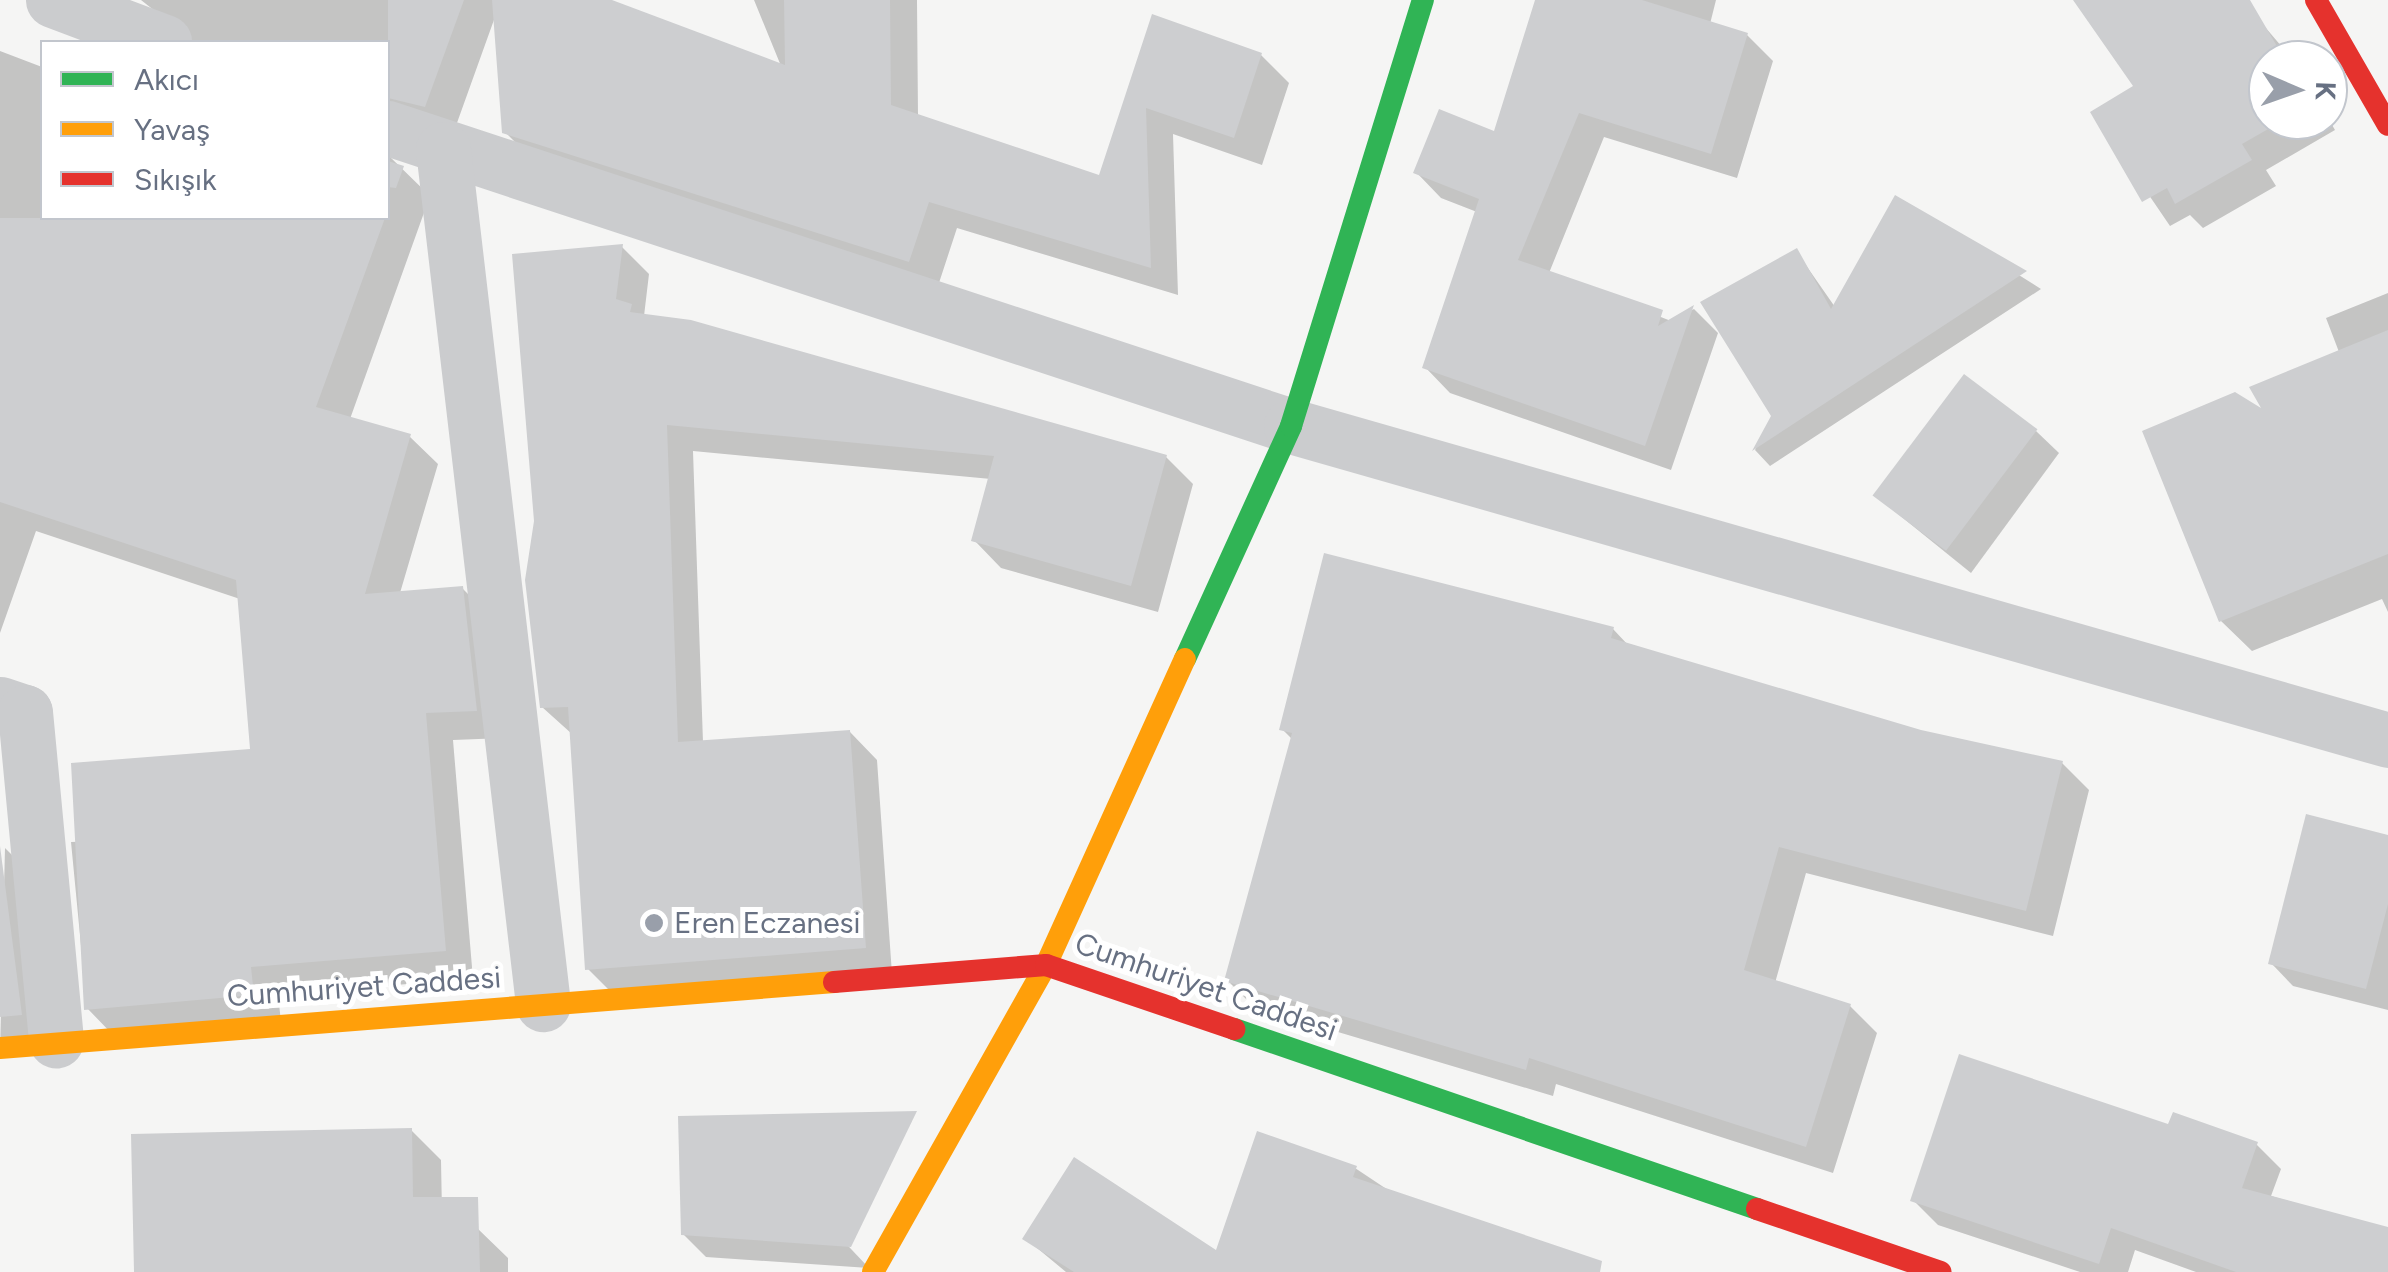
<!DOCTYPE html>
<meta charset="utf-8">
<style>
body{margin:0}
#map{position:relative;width:2388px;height:1272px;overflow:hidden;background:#f5f5f4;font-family:Figtree,sans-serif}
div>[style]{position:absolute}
.shadow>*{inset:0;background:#0003}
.building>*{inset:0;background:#cdced0;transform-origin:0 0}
.street>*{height:55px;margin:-27.5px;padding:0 27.5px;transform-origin:27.5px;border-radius:27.5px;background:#cbccce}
.fast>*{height:22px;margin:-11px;padding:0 11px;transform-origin:11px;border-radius:11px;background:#30b455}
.slow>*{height:22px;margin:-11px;padding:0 11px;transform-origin:11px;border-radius:11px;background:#ff9f0a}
.jam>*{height:22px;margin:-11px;padding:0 11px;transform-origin:11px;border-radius:11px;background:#e5322d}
.dots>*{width:28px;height:28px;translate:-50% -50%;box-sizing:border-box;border:5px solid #fff;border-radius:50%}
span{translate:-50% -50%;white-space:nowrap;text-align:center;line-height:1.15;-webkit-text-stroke:10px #fff;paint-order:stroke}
.poi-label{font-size:30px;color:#677082}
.left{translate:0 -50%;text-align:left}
.street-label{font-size:30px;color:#677082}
.legend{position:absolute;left:40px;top:40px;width:350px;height:180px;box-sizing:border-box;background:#fff;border:2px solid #c2c6cd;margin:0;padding:12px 18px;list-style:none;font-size:30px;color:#677082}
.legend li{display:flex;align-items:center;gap:20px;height:50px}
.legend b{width:50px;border:2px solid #c2c6cd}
.north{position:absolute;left:2248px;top:40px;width:100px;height:100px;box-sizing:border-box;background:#fff;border:2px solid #c2c6cd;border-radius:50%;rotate:92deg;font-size:28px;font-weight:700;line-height:40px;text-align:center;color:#677082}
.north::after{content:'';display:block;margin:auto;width:35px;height:45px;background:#999faa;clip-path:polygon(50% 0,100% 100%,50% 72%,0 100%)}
</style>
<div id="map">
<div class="shadow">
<div style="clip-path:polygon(141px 0,605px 0,781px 66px,754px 0,917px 0,918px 116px,1101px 178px,1154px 18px,1261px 55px,1289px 83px,1262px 165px,1173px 134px,1178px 295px,957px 228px,937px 289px,533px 160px,504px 131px,495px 17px,453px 134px,388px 145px,388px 42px,194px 42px)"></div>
<div style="clip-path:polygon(1537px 0,1716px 0,1710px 24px,1747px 35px,1773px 61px,1737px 178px,1604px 137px,1549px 273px,1671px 321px,1694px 309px,1718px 333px,1671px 470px,1450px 393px,1425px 367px,1477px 212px,1441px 198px,1416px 172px,1496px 135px)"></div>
<div style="clip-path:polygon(2076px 0,2242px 0,2293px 60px,2268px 60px,2268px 120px,2328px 118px,2335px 130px,2266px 170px,2276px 186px,2203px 228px,2190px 215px,2170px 226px,2093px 113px,2137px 87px)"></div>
<div style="clip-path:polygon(0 51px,42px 67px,42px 218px,388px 218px,388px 155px,430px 196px,350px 419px,409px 436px,438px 464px,400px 593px,462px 588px,490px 616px,504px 738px,453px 740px,473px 979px,278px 994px,281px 1022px,115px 1037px,87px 1008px,71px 842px,328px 833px,240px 599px,36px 531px,0 633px)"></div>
<div style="clip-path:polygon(1896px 198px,2041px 289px,1770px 466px,1755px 450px,1774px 416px,1796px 251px,1835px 307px)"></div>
<div style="clip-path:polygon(622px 247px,649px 274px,644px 316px,1166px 457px,1193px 484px,1158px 612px,1001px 568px,974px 540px,991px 479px,693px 451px,703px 742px,850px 732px,877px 760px,892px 974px,615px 996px,588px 969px,572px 734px,542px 707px)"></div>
<div style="clip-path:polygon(2388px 293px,2388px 612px,2382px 599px,2252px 651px,2221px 621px,2268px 414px,2339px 352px,2326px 318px)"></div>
<div style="clip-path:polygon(2036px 431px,2059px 453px,1971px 573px,1877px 497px)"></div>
<div style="clip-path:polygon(1613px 629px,1629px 646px,1921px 732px,2062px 763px,2089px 790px,2053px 936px,1806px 873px,1775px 983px,1850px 1006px,1877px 1033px,1833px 1173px,1556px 1084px,1553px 1096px,1254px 1007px,1227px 980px,1293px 740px,1282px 729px)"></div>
<div style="clip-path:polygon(2388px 838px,2388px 1010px,2293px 986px,2271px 963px)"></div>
<div style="clip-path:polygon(5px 848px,41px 884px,57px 1050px,0 1053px)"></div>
<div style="clip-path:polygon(2170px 1127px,2256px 1144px,2281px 1169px,2271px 1196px,2388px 1230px,2388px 1272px,2196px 1272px,2135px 1250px,2128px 1272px,2080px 1272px,1938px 1225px,1913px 1200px)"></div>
<div style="clip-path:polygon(411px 1130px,441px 1160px,442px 1213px,477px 1228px,508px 1258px,508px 1272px,137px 1272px)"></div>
<div style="clip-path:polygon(749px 1141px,869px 1268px,706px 1257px,683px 1234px)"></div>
<div style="clip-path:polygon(1355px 1168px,1511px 1272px,1066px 1272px,1025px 1238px,1218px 1253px)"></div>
</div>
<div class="building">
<div style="clip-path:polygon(388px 0,464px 0,425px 107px,388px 98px)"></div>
<div style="clip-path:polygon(492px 0,612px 0,785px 65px,784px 0,890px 0,891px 105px,1099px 175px,1152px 14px,1262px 53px,1234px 138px,1146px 108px,1151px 268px,929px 202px,909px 262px,502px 133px)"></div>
<div style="clip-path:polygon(1535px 0,1642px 0,1748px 33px,1711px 154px,1579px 113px,1518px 260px,1663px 310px,1658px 326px,1694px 305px,1645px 446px,1422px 368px,1479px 199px,1413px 173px,1439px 109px,1494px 131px)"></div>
<div style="clip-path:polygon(2073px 0,2250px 0,2285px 60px,2268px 60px,2268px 120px,2284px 120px,2242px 144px,2252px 160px,2175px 204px,2167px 188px,2142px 202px,2090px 112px,2133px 86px)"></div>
<div style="clip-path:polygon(388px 161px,404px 166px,396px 188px,388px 187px)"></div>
<div style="clip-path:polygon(1895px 195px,2027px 271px,1752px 451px,1771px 416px,1700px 302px,1797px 248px,1831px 309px)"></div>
<div style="clip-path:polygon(0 218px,385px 218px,316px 407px,411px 434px,365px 594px,463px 586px,477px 711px,426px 713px,446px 951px,251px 967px,254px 995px,84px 1010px,71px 763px,250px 749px,236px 580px,0 502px)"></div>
<div style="clip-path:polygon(623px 244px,616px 299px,632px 304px,630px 312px,691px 320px,1167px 455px,1131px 586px,971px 541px,994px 456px,667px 425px,678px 742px,850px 730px,866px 948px,585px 970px,568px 707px,540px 708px,525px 580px,534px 521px,512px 254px)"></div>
<div style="clip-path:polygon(2388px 330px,2388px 554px,2219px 622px,2142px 431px,2235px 392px,2261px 408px,2249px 387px)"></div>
<div style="left:1964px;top:374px;width:92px;height:152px;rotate:37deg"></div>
<div style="clip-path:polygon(1324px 553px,1614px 627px,1611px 638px,1921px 730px,2063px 761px,2026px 911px,1779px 847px,1744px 970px,1851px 1004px,1806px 1147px,1529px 1058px,1526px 1070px,1224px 981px,1292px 733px,1279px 730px)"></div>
<div style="clip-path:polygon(2306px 814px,2388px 835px,2388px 904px,2366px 989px,2268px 964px)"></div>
<div style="clip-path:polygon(0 846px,22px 1015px,0 1017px)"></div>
<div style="clip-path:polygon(1959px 1054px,2168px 1124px,2173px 1112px,2258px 1142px,2242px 1188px,2388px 1227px,2388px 1272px,2236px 1272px,2111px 1228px,2099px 1264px,1910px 1201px)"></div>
<div style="clip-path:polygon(917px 1111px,851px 1247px,681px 1235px,678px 1116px)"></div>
<div style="clip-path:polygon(412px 1128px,413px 1197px,478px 1197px,480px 1272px,134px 1272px,131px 1134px)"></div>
<div style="clip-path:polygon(1257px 1131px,1357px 1166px,1353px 1177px,1602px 1261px,1600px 1272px,1074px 1272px,1022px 1239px,1074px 1157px,1216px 1250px)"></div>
</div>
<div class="street">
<div style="left:53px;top:0;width:119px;rotate:20.7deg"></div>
<div style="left:388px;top:128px;width:951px;rotate:18.26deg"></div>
<div style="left:1291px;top:426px;width:1141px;rotate:15.97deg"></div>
<div style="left:443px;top:149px;width:861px;rotate:83.33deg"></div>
<div style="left:0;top:704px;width:26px;rotate:18deg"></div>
<div style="left:25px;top:712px;width:330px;rotate:84.6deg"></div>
</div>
<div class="fast">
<div style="left:1185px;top:659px;width:256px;rotate:-65.5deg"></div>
<div style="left:1291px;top:426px;width:446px;rotate:-72.8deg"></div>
<div style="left:1234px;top:1029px;width:553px;rotate:18.99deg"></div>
</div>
<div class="slow">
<div style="left:0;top:1048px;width:837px;rotate:-4.52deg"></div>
<div style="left:873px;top:1272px;width:352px;rotate:-60.6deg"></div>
<div style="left:1046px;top:965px;width:336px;rotate:-65.6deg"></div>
</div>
<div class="jam">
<div style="left:2316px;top:0;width:144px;rotate:60.1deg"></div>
<div style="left:834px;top:982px;width:213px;rotate:-4.6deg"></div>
<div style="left:1046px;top:965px;width:199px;rotate:18.8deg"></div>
<div style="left:1757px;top:1209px;width:194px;rotate:18.9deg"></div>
</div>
<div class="dots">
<div style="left:654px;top:923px;background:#999faa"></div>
</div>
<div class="poi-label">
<span class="left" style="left:674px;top:923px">Eren Eczanesi</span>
</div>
<div class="street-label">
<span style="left:364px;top:987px;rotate:-4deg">Cumhuriyet Caddesi</span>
<span style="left:1206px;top:987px;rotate:19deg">Cumhuriyet Caddesi</span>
</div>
<ul class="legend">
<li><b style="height:12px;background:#30b455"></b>Akıcı</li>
<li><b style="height:12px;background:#ff9f0a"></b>Yavaş</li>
<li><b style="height:12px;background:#e5322d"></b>Sıkışık</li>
</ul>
<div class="north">K</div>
</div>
